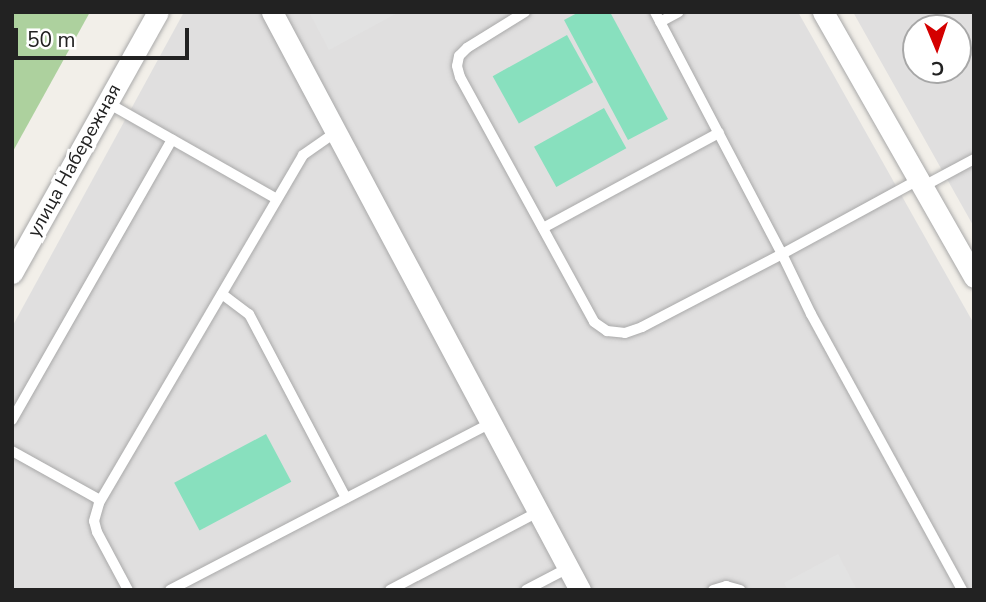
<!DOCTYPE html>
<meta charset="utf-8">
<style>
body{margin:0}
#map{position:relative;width:986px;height:602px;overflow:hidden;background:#f2efe9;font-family:"Nunito Sans",sans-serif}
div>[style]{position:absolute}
.residential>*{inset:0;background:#e0dfdf}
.forest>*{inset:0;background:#add19e}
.pitch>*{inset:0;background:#88e0be;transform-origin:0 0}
.parking>*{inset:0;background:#e2e2e2}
.roads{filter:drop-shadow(0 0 2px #a9a9a9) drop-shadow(0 0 2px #a9a9a9)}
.lane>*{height:10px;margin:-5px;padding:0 5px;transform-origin:5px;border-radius:5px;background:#fff}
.street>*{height:21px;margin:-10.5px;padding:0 10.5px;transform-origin:10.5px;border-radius:10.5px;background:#fff}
span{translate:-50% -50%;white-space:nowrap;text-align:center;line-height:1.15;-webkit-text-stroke:6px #fff;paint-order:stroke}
.street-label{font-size:19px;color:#222}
.frame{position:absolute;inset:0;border:14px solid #222;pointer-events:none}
.north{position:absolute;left:902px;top:14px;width:70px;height:70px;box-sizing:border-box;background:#fff;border:2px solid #a7a7a7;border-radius:50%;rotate:178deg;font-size:19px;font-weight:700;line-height:28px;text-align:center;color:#222}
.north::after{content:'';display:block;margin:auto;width:24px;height:32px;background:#d40000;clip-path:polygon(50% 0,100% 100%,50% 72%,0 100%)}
.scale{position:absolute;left:14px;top:28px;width:175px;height:32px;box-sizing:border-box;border:4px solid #222;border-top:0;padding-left:9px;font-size:21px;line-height:24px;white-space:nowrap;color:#222;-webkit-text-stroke:5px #fff;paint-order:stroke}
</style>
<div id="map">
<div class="residential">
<div style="clip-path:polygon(184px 12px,798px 12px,974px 324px,974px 590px,12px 590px,12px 327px)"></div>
<div style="clip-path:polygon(evenodd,853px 12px,974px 12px,974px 227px,853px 12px,916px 28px,958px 28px,958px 70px,916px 70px,916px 28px)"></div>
</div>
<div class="forest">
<div style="clip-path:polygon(12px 12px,90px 12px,12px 153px)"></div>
</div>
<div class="pitch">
<div style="clip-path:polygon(579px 12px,610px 12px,668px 119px,628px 140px,564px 20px)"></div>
<div style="left:567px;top:35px;width:54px;height:85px;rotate:61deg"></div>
<div style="left:604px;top:108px;width:46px;height:80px;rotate:61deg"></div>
<div style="left:266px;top:434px;width:54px;height:104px;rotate:62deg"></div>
</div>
<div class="parking">
<div style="clip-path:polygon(309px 12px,399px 12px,329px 50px)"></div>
<div style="clip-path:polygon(838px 554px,857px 590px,788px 590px,784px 583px)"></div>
</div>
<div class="roads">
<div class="lane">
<div style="left:525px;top:12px;width:68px;rotate:148.2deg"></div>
<div style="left:467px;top:48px;width:11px;rotate:135deg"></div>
<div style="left:459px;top:56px;width:10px;rotate:101deg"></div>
<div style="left:457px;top:66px;width:11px;rotate:75deg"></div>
<div style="left:460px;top:77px;width:279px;rotate:61.3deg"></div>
<div style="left:594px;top:322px;width:16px;rotate:35deg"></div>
<div style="left:607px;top:331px;width:18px;rotate:6deg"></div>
<div style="left:625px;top:333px;width:18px;rotate:-19deg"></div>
<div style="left:642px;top:327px;width:158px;rotate:-27.5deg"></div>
<div style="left:782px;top:254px;width:273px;rotate:-117.7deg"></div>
<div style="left:660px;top:22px;width:21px;rotate:-28deg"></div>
<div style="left:108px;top:103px;width:194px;rotate:29.6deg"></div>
<div style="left:918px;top:180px;width:155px;rotate:151.4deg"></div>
<div style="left:782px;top:254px;width:67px;rotate:64.2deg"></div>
<div style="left:811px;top:314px;width:315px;rotate:61.3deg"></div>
<div style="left:922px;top:187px;width:59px;rotate:-28.3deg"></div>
<div style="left:543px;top:228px;width:200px;rotate:-28.4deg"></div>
<div style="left:222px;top:294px;width:34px;rotate:37deg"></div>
<div style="left:249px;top:314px;width:208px;rotate:62.2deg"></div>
<div style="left:12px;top:420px;width:323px;rotate:-60.3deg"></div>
<div style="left:12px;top:451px;width:101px;rotate:29.1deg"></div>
<div style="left:128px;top:590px;width:66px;rotate:-118.1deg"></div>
<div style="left:97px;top:532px;width:11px;rotate:-105deg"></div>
<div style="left:94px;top:521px;width:19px;rotate:-74deg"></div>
<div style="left:99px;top:503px;width:403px;rotate:-59.6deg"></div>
<div style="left:303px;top:155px;width:40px;rotate:-34.9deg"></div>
<div style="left:170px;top:590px;width:362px;rotate:-27.5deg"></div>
<div style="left:390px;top:590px;width:167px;rotate:-27.8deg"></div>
<div style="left:526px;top:590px;width:47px;rotate:-27.6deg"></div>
<div style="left:713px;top:590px;width:14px;rotate:-17deg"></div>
<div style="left:726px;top:586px;width:15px;rotate:16deg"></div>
</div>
<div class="street">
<div style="left:272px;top:12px;width:655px;rotate:61.95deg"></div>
<div style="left:823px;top:12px;width:305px;rotate:60.3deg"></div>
<div style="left:12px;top:273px;width:299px;rotate:-60.8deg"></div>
</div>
</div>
<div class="street-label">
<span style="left:75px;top:161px;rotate:-61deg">улица Набережная</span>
</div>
<div class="frame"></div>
<div class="north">С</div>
<div class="scale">50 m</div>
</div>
